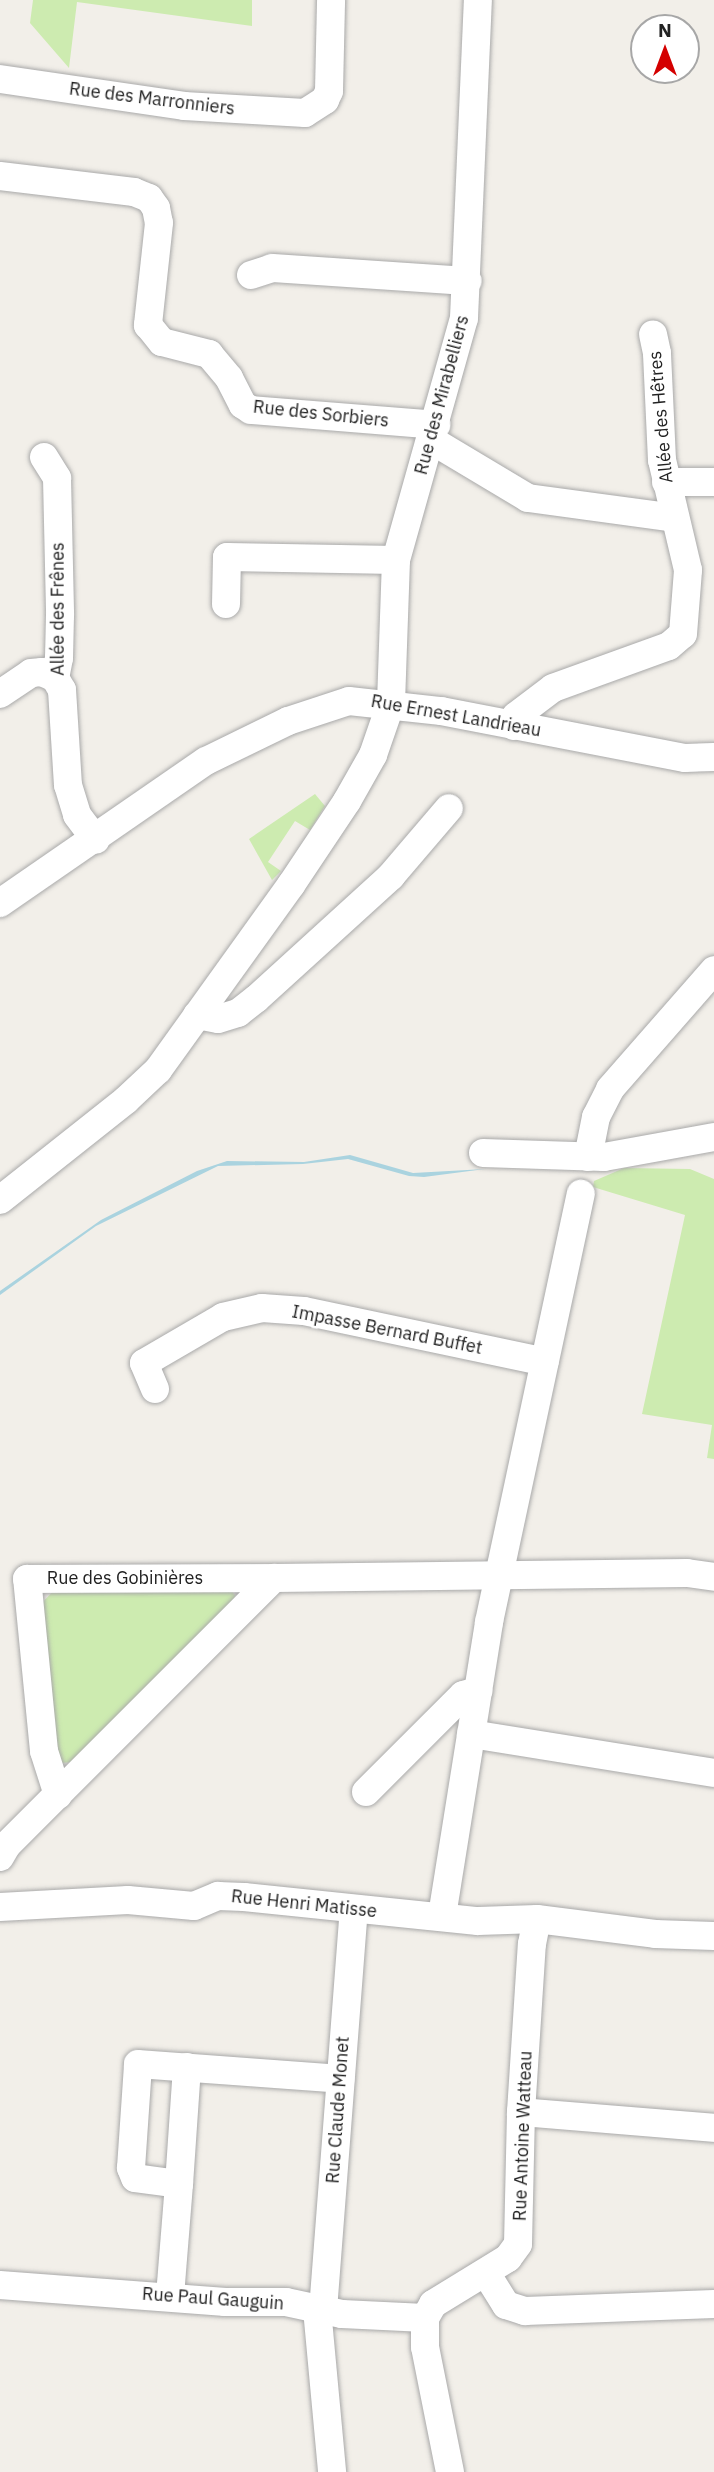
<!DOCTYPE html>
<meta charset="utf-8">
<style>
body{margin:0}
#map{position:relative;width:714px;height:2472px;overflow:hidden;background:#f2efe9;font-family:"IBM Plex Sans",sans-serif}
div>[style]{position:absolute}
.grass>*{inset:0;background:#cdebb0}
.water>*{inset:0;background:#aad3df}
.roads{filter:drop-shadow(0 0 2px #a9a9a9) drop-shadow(0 0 2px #a9a9a9)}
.minor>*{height:28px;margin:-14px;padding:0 14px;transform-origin:14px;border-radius:14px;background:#fff}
span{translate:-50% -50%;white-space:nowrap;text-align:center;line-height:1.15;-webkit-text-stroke:5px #fff;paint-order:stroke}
.street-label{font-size:18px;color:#222}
.north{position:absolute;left:630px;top:14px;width:70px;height:70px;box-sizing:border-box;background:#fff;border:2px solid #a7a7a7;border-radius:50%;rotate:0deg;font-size:19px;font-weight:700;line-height:28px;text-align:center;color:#222}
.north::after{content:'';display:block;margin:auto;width:24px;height:32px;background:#d40000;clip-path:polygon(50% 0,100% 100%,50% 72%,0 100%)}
</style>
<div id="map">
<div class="grass">
<div style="clip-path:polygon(33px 0,252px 0,252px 26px,77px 2px,69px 68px,30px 23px)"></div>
<div style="clip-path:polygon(315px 794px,325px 806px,310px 830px,295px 821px,268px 862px,281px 871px,272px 880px,249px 839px)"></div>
<div style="clip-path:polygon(624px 1168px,690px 1169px,714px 1179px,714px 1459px,707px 1458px,712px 1425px,642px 1414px,685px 1215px,593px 1187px,594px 1181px)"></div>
<div style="clip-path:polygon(59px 1585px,230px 1589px,235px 1595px,234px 1602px,74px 1762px,60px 1763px,38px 1607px)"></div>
</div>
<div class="water">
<div style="clip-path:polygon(350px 1155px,413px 1173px,485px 1169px,424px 1177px,409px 1176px,348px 1159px,303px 1164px,218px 1166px,96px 1226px,0 1295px,0 1291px,101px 1220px,197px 1171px,227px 1161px,304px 1162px)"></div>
</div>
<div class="roads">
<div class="minor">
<div style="left:0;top:79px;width:186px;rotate:8.3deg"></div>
<div style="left:184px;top:106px;width:121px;rotate:3.3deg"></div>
<div style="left:305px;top:113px;width:24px;rotate:-33deg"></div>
<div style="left:325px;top:100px;width:10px;rotate:-66deg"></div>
<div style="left:329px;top:91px;width:91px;rotate:-88.7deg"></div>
<div style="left:0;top:176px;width:135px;rotate:6.8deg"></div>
<div style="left:134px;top:192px;width:16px;rotate:22deg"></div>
<div style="left:149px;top:198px;width:12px;rotate:55deg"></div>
<div style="left:156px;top:208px;width:15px;rotate:79deg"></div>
<div style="left:159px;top:223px;width:103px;rotate:96.2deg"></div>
<div style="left:148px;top:325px;width:22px;rotate:51deg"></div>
<div style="left:162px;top:342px;width:49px;rotate:14.3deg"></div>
<div style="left:209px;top:354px;width:31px;rotate:50deg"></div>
<div style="left:229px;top:378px;width:30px;rotate:63deg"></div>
<div style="left:243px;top:405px;width:9px;rotate:32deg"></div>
<div style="left:251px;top:410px;width:186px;rotate:4.6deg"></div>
<div style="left:251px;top:275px;width:22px;rotate:-18deg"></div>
<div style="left:272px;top:268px;width:196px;rotate:3.8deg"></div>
<div style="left:431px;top:440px;width:113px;rotate:30.9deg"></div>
<div style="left:528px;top:498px;width:148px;rotate:7.7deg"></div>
<div style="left:44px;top:457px;width:25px;rotate:58deg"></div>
<div style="left:57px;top:478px;width:137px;rotate:88.7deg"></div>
<div style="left:60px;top:615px;width:43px;rotate:91.3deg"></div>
<div style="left:59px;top:658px;width:20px;rotate:101deg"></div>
<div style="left:55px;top:678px;width:14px;rotate:60deg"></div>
<div style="left:62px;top:690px;width:95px;rotate:86.4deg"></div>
<div style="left:68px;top:785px;width:31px;rotate:73deg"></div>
<div style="left:77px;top:815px;width:31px;rotate:53deg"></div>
<div style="left:666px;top:482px;width:48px"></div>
<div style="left:226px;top:604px;width:47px;rotate:-88.8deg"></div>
<div style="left:227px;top:557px;width:169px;rotate:1deg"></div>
<div style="left:0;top:694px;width:37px;rotate:-34deg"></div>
<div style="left:31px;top:673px;width:11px;rotate:-5deg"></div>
<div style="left:42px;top:672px;width:14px;rotate:25deg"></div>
<div style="left:514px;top:726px;width:10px;rotate:-79deg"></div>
<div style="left:516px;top:716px;width:46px;rotate:-37.1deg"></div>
<div style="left:553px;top:688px;width:123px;rotate:-19.9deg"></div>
<div style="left:669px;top:646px;width:18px;rotate:-41deg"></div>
<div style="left:683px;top:634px;width:64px;rotate:-85.5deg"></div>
<div style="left:688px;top:570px;width:113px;rotate:-103.3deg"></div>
<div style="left:662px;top:460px;width:107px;rotate:-92.7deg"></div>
<div style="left:657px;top:353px;width:19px;rotate:-102deg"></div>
<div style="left:0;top:903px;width:250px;rotate:-34.6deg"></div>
<div style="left:206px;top:761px;width:91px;rotate:-26deg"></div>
<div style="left:288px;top:721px;width:64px;rotate:-18.2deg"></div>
<div style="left:349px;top:701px;width:93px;rotate:6.2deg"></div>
<div style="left:441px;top:711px;width:248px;rotate:10.9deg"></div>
<div style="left:685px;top:758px;width:29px;rotate:-2deg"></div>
<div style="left:197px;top:1015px;width:21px;rotate:11deg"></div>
<div style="left:218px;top:1019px;width:21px;rotate:-17deg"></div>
<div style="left:238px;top:1013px;width:23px;rotate:-38deg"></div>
<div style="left:256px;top:999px;width:183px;rotate:-42.3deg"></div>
<div style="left:391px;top:876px;width:89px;rotate:-49.5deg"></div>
<div style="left:483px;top:1153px;width:121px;rotate:1.9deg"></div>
<div style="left:604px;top:1157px;width:112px;rotate:-10.3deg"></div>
<div style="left:588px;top:1157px;width:41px;rotate:-78.7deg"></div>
<div style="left:596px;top:1117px;width:31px;rotate:-63deg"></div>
<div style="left:610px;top:1089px;width:158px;rotate:-48.8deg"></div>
<div style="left:0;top:1200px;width:161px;rotate:-38.4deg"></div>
<div style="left:126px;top:1100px;width:44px;rotate:-43.2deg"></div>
<div style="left:158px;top:1070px;width:228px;rotate:-54.3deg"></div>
<div style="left:291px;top:885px;width:101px;rotate:-56.3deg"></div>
<div style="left:347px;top:801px;width:53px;rotate:-60.5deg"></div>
<div style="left:373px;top:755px;width:55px;rotate:-70.9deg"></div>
<div style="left:391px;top:703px;width:143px;rotate:-88deg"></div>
<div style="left:396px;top:560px;width:251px;rotate:-74.3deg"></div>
<div style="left:464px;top:318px;width:318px;rotate:-87.5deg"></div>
<div style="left:155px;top:1389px;width:28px;rotate:-113deg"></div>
<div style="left:144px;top:1363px;width:91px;rotate:-30.2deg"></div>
<div style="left:223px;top:1317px;width:40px;rotate:-13deg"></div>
<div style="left:262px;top:1308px;width:42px;rotate:4.1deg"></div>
<div style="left:304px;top:1311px;width:246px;rotate:11.9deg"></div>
<div style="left:471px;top:1734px;width:246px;rotate:9.1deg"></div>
<div style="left:366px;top:1792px;width:137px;rotate:-45deg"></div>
<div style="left:463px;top:1695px;width:16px;rotate:-15deg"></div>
<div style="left:58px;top:1795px;width:46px;rotate:-107.7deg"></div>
<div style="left:44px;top:1751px;width:173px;rotate:-95.6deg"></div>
<div style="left:27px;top:1579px;width:247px;rotate:-0.2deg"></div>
<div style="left:0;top:1857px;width:14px;rotate:-60deg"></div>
<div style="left:7px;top:1845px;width:378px;rotate:-45deg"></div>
<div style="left:274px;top:1578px;width:413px;rotate:-0.7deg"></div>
<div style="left:687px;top:1573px;width:27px;rotate:8deg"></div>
<div style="left:0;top:1907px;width:128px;rotate:-3.1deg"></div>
<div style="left:128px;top:1900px;width:66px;rotate:5.2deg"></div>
<div style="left:194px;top:1906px;width:26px;rotate:-23deg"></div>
<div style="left:218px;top:1896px;width:26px;rotate:2deg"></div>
<div style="left:244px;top:1897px;width:235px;rotate:5.9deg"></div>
<div style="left:478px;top:1921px;width:59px;rotate:-1.9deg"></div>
<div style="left:537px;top:1919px;width:119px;rotate:7.2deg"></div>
<div style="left:655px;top:1934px;width:59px;rotate:1.9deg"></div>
<div style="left:442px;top:1916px;width:298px;rotate:-80.9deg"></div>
<div style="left:489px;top:1622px;width:438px;rotate:-77.9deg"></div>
<div style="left:187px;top:2067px;width:117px;rotate:93.9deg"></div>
<div style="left:179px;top:2184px;width:44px;rotate:-172.2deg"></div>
<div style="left:135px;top:2178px;width:11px;rotate:-112deg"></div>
<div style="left:131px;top:2168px;width:104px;rotate:-86.1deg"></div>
<div style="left:138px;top:2064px;width:203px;rotate:4.2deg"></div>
<div style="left:521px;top:2112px;width:194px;rotate:4.7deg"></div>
<div style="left:486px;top:2273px;width:38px;rotate:58deg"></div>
<div style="left:506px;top:2305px;width:20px;rotate:18deg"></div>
<div style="left:525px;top:2311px;width:189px;rotate:-2.1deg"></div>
<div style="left:0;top:2285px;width:226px;rotate:4.3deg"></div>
<div style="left:225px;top:2302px;width:61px"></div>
<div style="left:286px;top:2302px;width:57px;rotate:12.1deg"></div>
<div style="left:342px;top:2314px;width:83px;rotate:2.8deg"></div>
<div style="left:170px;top:2296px;width:112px;rotate:-85.4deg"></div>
<div style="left:317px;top:2309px;width:164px;rotate:84.7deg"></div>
<div style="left:323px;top:2310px;width:401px;rotate:-85.6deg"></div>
<div style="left:450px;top:2472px;width:127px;rotate:-101.3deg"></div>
<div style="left:425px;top:2347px;width:29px;rotate:-90deg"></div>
<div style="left:425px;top:2318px;width:16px;rotate:-60deg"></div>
<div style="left:433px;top:2304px;width:88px;rotate:-31.5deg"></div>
<div style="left:508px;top:2258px;width:17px;rotate:-54deg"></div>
<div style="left:518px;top:2244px;width:132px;rotate:-88.7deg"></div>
<div style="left:521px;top:2112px;width:168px;rotate:-86.3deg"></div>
<div style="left:532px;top:1944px;width:25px;rotate:-79deg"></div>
</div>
</div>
<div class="street-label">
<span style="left:152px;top:99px;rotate:7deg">Rue des Marronniers</span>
<span style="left:442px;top:395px;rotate:-75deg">Rue des Mirabelliers</span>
<span style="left:321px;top:414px;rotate:6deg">Rue des Sorbiers</span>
<span style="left:661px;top:417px;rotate:-95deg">Allée des Hêtres</span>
<span style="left:58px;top:609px;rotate:-90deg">Allée des Frênes</span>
<span style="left:456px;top:716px;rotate:10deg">Rue Ernest Landrieau</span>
<span style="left:387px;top:1330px;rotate:11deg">Impasse Bernard Buffet</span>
<span style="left:125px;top:1578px">Rue des Gobinières</span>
<span style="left:304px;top:1904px;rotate:6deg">Rue Henri Matisse</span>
<span style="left:338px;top:2110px;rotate:-86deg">Rue Claude Monet</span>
<span style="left:523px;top:2136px;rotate:-88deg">Rue Antoine Watteau</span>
<span style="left:213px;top:2299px;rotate:4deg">Rue Paul Gauguin</span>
</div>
<div class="north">N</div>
</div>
